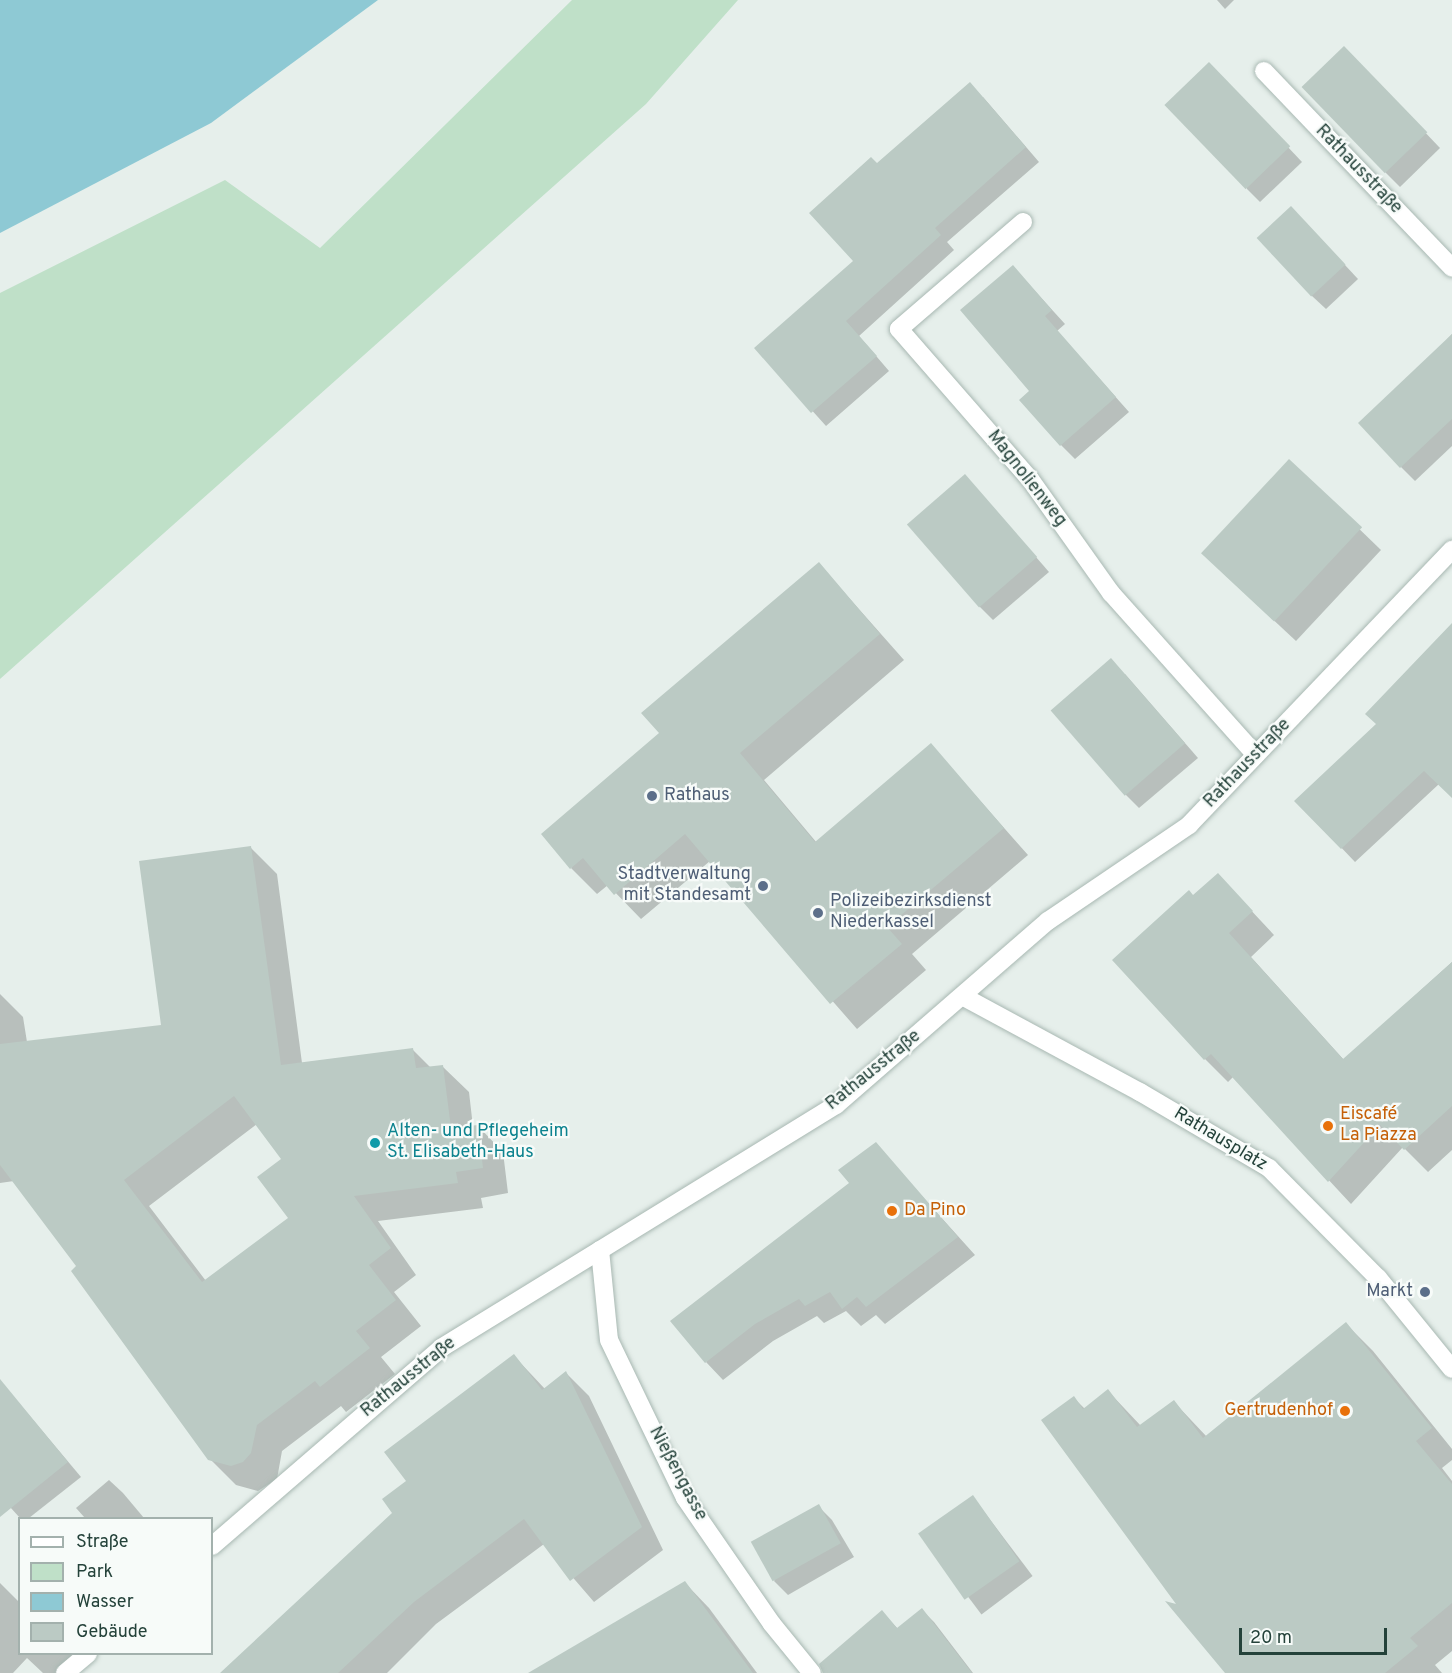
<!DOCTYPE html>
<meta charset="utf-8">
<style>
body{margin:0}
#map{position:relative;width:1452px;height:1673px;overflow:hidden;background:#e6efeb;font-family:Overpass,sans-serif}
div>[style]{position:absolute}
.green>*{inset:0;background:#bfe0c8}
.water>*{inset:0;background:#8ec9d4}
.shadow>*{inset:0;background:#0003;transform-origin:0 0}
.building>*{inset:0;background:#bbcac4;transform-origin:0 0}
.roads{filter:drop-shadow(0 0 2px #a8b8b2) drop-shadow(0 0 2px #a8b8b2)}
.pedestrian>*{height:18px;margin:-9px;padding:0 9px;transform-origin:9px;border-radius:9px;background:#fff}
.minor>*{height:18px;margin:-9px;padding:0 9px;transform-origin:9px;border-radius:9px;background:#fff}
.dots>*{width:16px;height:16px;translate:-50% -50%;box-sizing:border-box;border:3px solid #f7fbf9;border-radius:50%}
span{translate:-50% -50%;white-space:nowrap;text-align:center;line-height:1.15;-webkit-text-stroke:4.5px #f7fbf9;paint-order:stroke}
.street-label{font-size:18px;color:#24423a}
.service-label{font-size:18px;color:#4e5e75}
.left{translate:0 -50%;text-align:left}
.right{translate:-100% -50%;text-align:right}
.food-label{font-size:18px;color:#c56008}
.culture-label{font-size:18px;color:#0d838f}
.legend{position:absolute;left:18px;top:1517px;width:195px;height:138px;box-sizing:border-box;background:#f7fbf9;border:2px solid #a3b1ad;margin:0;padding:8px 10px;list-style:none;font-size:18px;color:#24423a}
.legend li{display:flex;align-items:center;gap:12px;height:30px}
.legend b{width:30px;border:2px solid #a3b1ad}
.scale{position:absolute;left:1239px;top:1628px;width:148px;height:27px;box-sizing:border-box;border:3px solid #24423a;border-top:0;padding-left:8px;font-size:18px;line-height:21px;white-space:nowrap;color:#24423a;-webkit-text-stroke:4px #f7fbf9;paint-order:stroke}
</style>
<div id="map">
<div class="green">
<div style="clip-path:polygon(572px 0,738px 0,646px 104px,0 679px,0 293px,225px 180px,320px 248px)"></div>
</div>
<div class="water">
<div style="clip-path:polygon(0 0,378px 0,211px 123px,0 233px)"></div>
</div>
<div class="shadow">
<div style="clip-path:polygon(1217px 0,1234px 0,1225px 9px)"></div>
<div style="clip-path:polygon(1358px 62px,1440px 148px,1400px 187px,1386px 173px)"></div>
<div style="clip-path:polygon(1223px 78px,1302px 162px,1260px 202px,1247px 189px)"></div>
<div style="clip-path:polygon(983px 97px,1039px 162px,947px 242px,954px 250px,859px 336px,889px 371px,826px 426px,756px 348px,856px 262px,877px 165px)"></div>
<div style="clip-path:polygon(1305px 222px,1358px 279px,1326px 309px,1312px 296px)"></div>
<div style="clip-path:polygon(1013px 267px,1065px 324px,1057px 331px,1129px 412px,1075px 459px,1061px 445px,1032px 391px)"></div>
<div style="clip-path:polygon(1452px 334px,1452px 446px,1415px 481px,1401px 467px,1440px 347px)"></div>
<div style="clip-path:polygon(1289px 461px,1381px 550px,1296px 641px,1222px 572px)"></div>
<div style="clip-path:polygon(978px 490px,1049px 572px,993px 620px,980px 607px)"></div>
<div style="clip-path:polygon(819px 564px,904px 660px,764px 780px,817px 843px,931px 745px,1028px 855px,912px 954px,926px 970px,857px 1029px,710px 861px,641px 919px,608px 885px,597px 894px,571px 868px,662px 734px)"></div>
<div style="clip-path:polygon(1452px 625px,1452px 796px,1439px 784px,1355px 862px,1297px 801px,1377px 724px)"></div>
<div style="clip-path:polygon(1125px 674px,1198px 758px,1139px 808px,1126px 795px)"></div>
<div style="clip-path:polygon(evenodd,251px 848px,277px 874px,302px 1063px,412px 1049px,431px 1068px,443px 1067px,469px 1092px,473px 1127px,478px 1126px,503px 1152px,508px 1193px,481px 1198px,483px 1208px,378px 1221px,416px 1275px,394px 1292px,421px 1326px,381px 1357px,395px 1374px,346px 1412px,341px 1406px,282px 1451px,277px 1479px,258px 1491px,236px 1485px,210px 1459px,78px 1267px,14px 1181px,0 1183px,0 994px,23px 1017px,27px 1042px,163px 1026px,251px 848px,257px 1124px,283px 1159px,290px 1218px,206px 1281px,149px 1206px,257px 1124px)"></div>
<div style="clip-path:polygon(1218px 875px,1274px 935px,1251px 957px,1344px 1060px,1452px 962px,1452px 1150px,1428px 1172px,1403px 1147px,1351px 1204px,1233px 1077px,1228px 1082px,1205px 1059px,1193px 896px)"></div>
<div style="clip-path:polygon(875px 1144px,975px 1255px,885px 1324px,876px 1315px,861px 1326px,846px 1311px,824px 1323px,817px 1316px,773px 1341px,723px 1380px,706px 1362px,851px 1183px)"></div>
<div style="clip-path:polygon(1346px 1324px,1373px 1351px,1452px 1449px,1452px 1460px,1442px 1468px,1452px 1481px,1452px 1651px,1435px 1665px,1442px 1673px,1227px 1673px,1180px 1607px,1074px 1398px,1085px 1409px,1108px 1391px,1141px 1426px,1174px 1402px,1207px 1437px)"></div>
<div style="clip-path:polygon(514px 1356px,545px 1389px,566px 1373px,589px 1396px,663px 1550px,594px 1602px,544px 1544px,436px 1624px,387px 1673px,222px 1673px,394px 1513px,408px 1481px)"></div>
<div style="clip-path:polygon(13px 1396px,81px 1477px,29px 1518px,20px 1518px,0 1496px,0 1407px)"></div>
<div style="clip-path:polygon(109px 1480px,123px 1493px,144px 1518px,85px 1518px,76px 1508px)"></div>
<div style="left:973px;top:1497px;width:99px;height:64px;rotate:53deg"></div>
<div style="clip-path:polygon(818px 1506px,832px 1520px,854px 1557px,788px 1595px,774px 1581px)"></div>
<div style="clip-path:polygon(0 1583px,20px 1603px,20px 1654px,71px 1654px,85px 1667px,78px 1673px,43px 1673px,27px 1658px,13px 1673px,0 1673px)"></div>
<div style="clip-path:polygon(685px 1583px,709px 1608px,757px 1673px,547px 1673px)"></div>
<div style="clip-path:polygon(922px 1610px,934px 1622px,973px 1673px,877px 1673px,882px 1612px,898px 1629px)"></div>
</div>
<div class="building">
<div style="left:1344px;top:46px;width:120px;height:59px;rotate:46deg"></div>
<div style="left:1209px;top:62px;width:117px;height:62px;rotate:46deg"></div>
<div style="clip-path:polygon(970px 82px,1026px 147px,935px 228px,941px 235px,846px 321px,877px 356px,811px 413px,754px 348px,853px 261px,809px 213px,871px 157px,877px 163px)"></div>
<div style="left:1291px;top:206px;width:80px;height:47px;rotate:47deg"></div>
<div style="clip-path:polygon(1013px 265px,1052px 310px,1045px 316px,1116px 397px,1060px 446px,1019px 400px,1029px 391px,960px 310px)"></div>
<div style="clip-path:polygon(1452px 334px,1452px 419px,1400px 468px,1358px 423px)"></div>
<div style="left:1289px;top:459px;width:100px;height:129px;rotate:43deg"></div>
<div style="left:965px;top:474px;width:110px;height:77px;rotate:49deg"></div>
<div style="clip-path:polygon(819px 562px,880px 634px,740px 753px,815px 842px,931px 743px,1004px 828px,887px 927px,902px 944px,830px 1004px,685px 834px,614px 895px,583px 858px,570px 869px,541px 834px,659px 733px,641px 713px)"></div>
<div style="clip-path:polygon(1452px 623px,1452px 798px,1424px 771px,1341px 849px,1294px 801px,1376px 724px,1365px 714px)"></div>
<div style="left:1111px;top:658px;width:113px;height:80px;rotate:49deg"></div>
<div style="clip-path:polygon(evenodd,251px 846px,281px 1065px,413px 1048px,416px 1068px,443px 1065px,451px 1128px,478px 1125px,483px 1168px,456px 1172px,458px 1183px,354px 1196px,391px 1248px,369px 1265px,396px 1300px,356px 1331px,370px 1348px,320px 1387px,315px 1381px,257px 1425px,251px 1453px,243px 1462px,231px 1466px,208px 1460px,71px 1271px,76px 1266px,0 1165px,0 1044px,161px 1025px,139px 861px,251px 846px,234px 1096px,281px 1159px,257px 1177px,288px 1218px,202px 1282px,124px 1180px,234px 1096px)"></div>
<div style="clip-path:polygon(1218px 873px,1253px 911px,1229px 933px,1343px 1059px,1452px 962px,1452px 1106px,1404px 1150px,1380px 1125px,1328px 1182px,1211px 1054px,1204px 1060px,1112px 960px,1189px 890px,1193px 895px)"></div>
<div style="clip-path:polygon(876px 1142px,958px 1237px,866px 1307px,857px 1297px,842px 1309px,830px 1292px,805px 1306px,799px 1299px,755px 1324px,705px 1363px,670px 1321px,849px 1183px,838px 1170px)"></div>
<div style="clip-path:polygon(1346px 1322px,1432px 1428px,1416px 1441px,1452px 1484px,1452px 1603px,1410px 1638px,1418px 1646px,1385px 1673px,1225px 1673px,1165px 1601px,1176px 1604px,1041px 1420px,1074px 1396px,1083px 1409px,1108px 1389px,1137px 1427px,1174px 1400px,1203px 1438px)"></div>
<div style="clip-path:polygon(514px 1354px,542px 1390px,566px 1371px,642px 1527px,570px 1581px,524px 1519px,414px 1602px,338px 1673px,220px 1673px,392px 1513px,382px 1499px,406px 1481px,384px 1452px)"></div>
<div style="clip-path:polygon(0 1379px,68px 1462px,0 1517px)"></div>
<div style="left:973px;top:1495px;width:81px;height:67px;rotate:55deg"></div>
<div style="left:819px;top:1504px;width:45px;height:78px;rotate:61deg"></div>
<div style="clip-path:polygon(685px 1581px,753px 1673px,528px 1673px)"></div>
<div style="clip-path:polygon(922px 1608px,972px 1673px,823px 1673px,819px 1664px,882px 1610px,897px 1628px)"></div>
</div>
<div class="roads">
<div class="pedestrian">
<div style="left:964px;top:997px;width:200px;rotate:28.4deg"></div>
<div style="left:1140px;top:1092px;width:150px;rotate:30.5deg"></div>
<div style="left:1269px;top:1168px;width:155px;rotate:45.3deg"></div>
</div>
<div class="minor">
<div style="left:1264px;top:71px;width:272px;rotate:46.3deg"></div>
<div style="left:1023px;top:222px;width:164px;rotate:139.2deg"></div>
<div style="left:899px;top:329px;width:199px;rotate:48.9deg"></div>
<div style="left:1030px;top:479px;width:140px;rotate:54.6deg"></div>
<div style="left:1111px;top:593px;width:217px;rotate:48.2deg"></div>
<div style="left:600px;top:1250px;width:90px;rotate:84.3deg"></div>
<div style="left:609px;top:1340px;width:175px;rotate:64.3deg"></div>
<div style="left:685px;top:1498px;width:153px;rotate:55.4deg"></div>
<div style="left:772px;top:1624px;width:63px;rotate:50.8deg"></div>
<div style="left:1378px;top:1278px;width:117px;rotate:50.9deg"></div>
<div style="left:212px;top:1546px;width:303px;rotate:-40.8deg"></div>
<div style="left:441px;top:1348px;width:464px;rotate:-31.6deg"></div>
<div style="left:836px;top:1105px;width:281px;rotate:-41deg"></div>
<div style="left:1048px;top:921px;width:171px;rotate:-34.2deg"></div>
<div style="left:1189px;top:825px;width:381px;rotate:-46.3deg"></div>
<div style="left:65px;top:1673px;width:30px;rotate:-40deg"></div>
</div>
</div>
<div class="dots">
<div style="left:652px;top:796px;background:#5c6f8a"></div>
<div style="left:763px;top:886px;background:#5c6f8a"></div>
<div style="left:818px;top:913px;background:#5c6f8a"></div>
<div style="left:1328px;top:1126px;background:#e8710a"></div>
<div style="left:375px;top:1143px;background:#0f9aa8"></div>
<div style="left:892px;top:1211px;background:#e8710a"></div>
<div style="left:1425px;top:1292px;background:#5c6f8a"></div>
<div style="left:1345px;top:1411px;background:#e8710a"></div>
</div>
<div class="street-label">
<span style="left:1358px;top:170px;rotate:46deg">Rathausstraße</span>
<span style="left:1026px;top:479px;rotate:52deg">Magnolienweg</span>
<span style="left:1248px;top:764px;rotate:-46deg">Rathausstraße</span>
<span style="left:874px;top:1071px;rotate:-39deg">Rathausstraße</span>
<span style="left:1220px;top:1140px;rotate:31deg">Rathausplatz</span>
<span style="left:409px;top:1378px;rotate:-39deg">Rathausstraße</span>
<span style="left:677px;top:1474px;rotate:62deg">Nießengasse</span>
</div>
<div class="service-label">
<span class="left" style="left:664px;top:796px">Rathaus</span>
<span class="right" style="left:751px;top:886px">Stadtverwaltung<br>mit Standesamt</span>
<span class="left" style="left:830px;top:913px">Polizeibezirksdienst<br>Niederkassel</span>
<span class="right" style="left:1413px;top:1292px">Markt</span>
</div>
<div class="food-label">
<span class="left" style="left:1340px;top:1126px">Eiscafé<br>La Piazza</span>
<span class="left" style="left:904px;top:1211px">Da Pino</span>
<span class="right" style="left:1333px;top:1411px">Gertrudenhof</span>
</div>
<div class="culture-label">
<span class="left" style="left:387px;top:1143px">Alten- und Pflegeheim<br>St. Elisabeth-Haus</span>
</div>
<ul class="legend">
<li><b style="height:8px;background:#fff"></b>Straße</li>
<li><b style="height:16px;background:#bfe0c8"></b>Park</li>
<li><b style="height:16px;background:#8ec9d4"></b>Wasser</li>
<li><b style="height:16px;background:#bbcac4"></b>Gebäude</li>
</ul>
<div class="scale">20 m</div>
</div>
